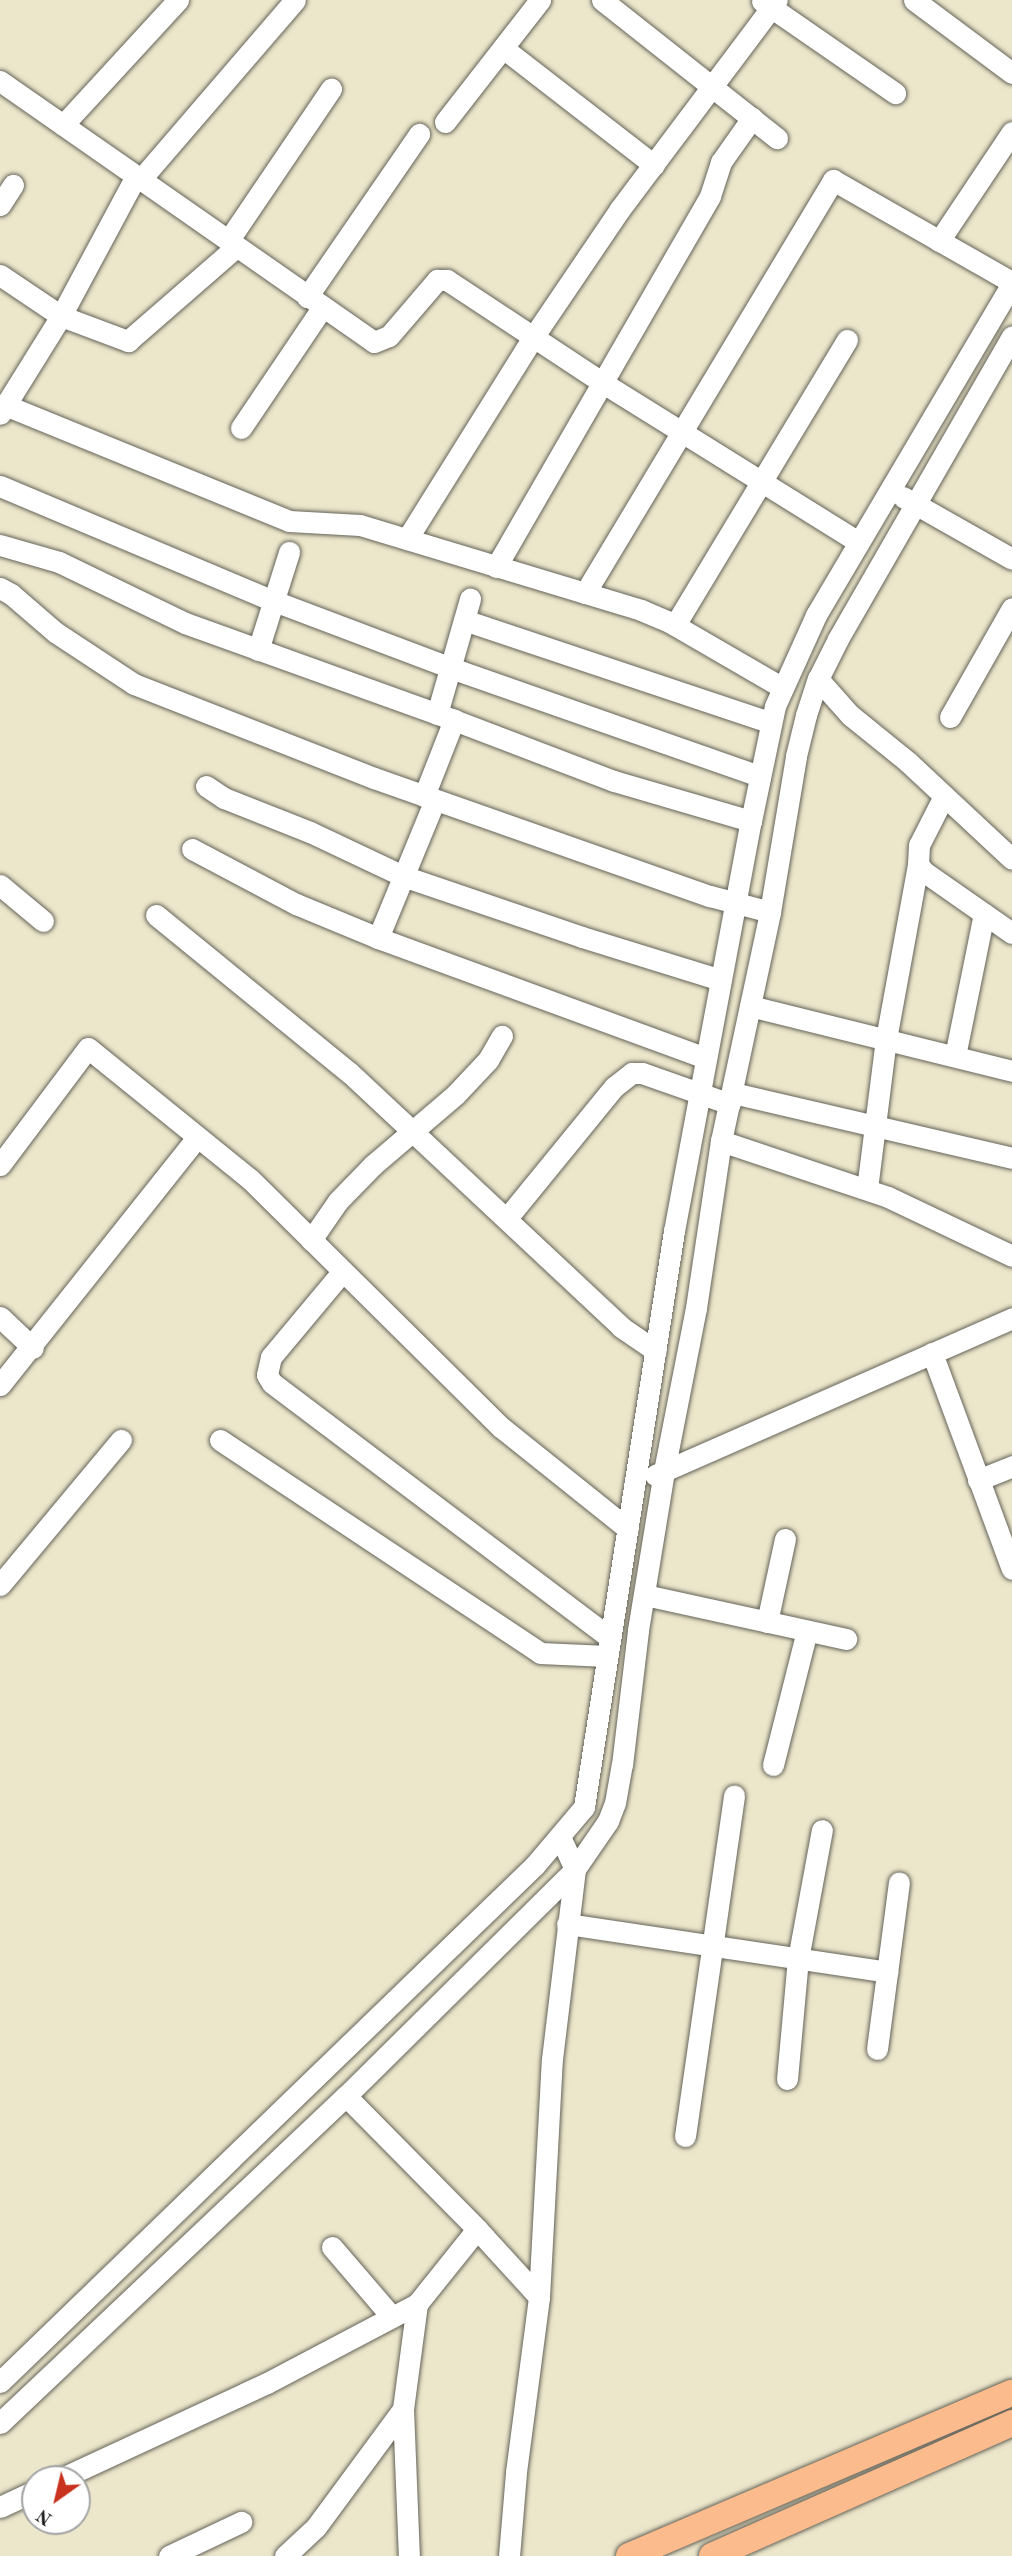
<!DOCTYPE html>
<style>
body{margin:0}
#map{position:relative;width:1012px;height:2556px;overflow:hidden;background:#ece7cb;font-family:"Old Standard TT",serif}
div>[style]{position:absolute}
.roads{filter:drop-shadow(0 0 2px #656359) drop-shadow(0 0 2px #656359)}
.minor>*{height:21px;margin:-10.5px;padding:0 10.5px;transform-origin:10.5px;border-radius:10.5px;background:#fff}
.major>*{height:26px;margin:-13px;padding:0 13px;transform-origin:13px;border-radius:13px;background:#fbbb8c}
span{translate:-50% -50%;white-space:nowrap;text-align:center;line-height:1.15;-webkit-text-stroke:5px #fff;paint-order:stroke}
.north{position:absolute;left:21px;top:2465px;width:70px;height:70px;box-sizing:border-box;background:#fff;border:2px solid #a4a4a4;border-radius:50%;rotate:214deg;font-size:19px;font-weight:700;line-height:28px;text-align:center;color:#1c1c1c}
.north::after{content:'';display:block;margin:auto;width:24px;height:32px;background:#c8321e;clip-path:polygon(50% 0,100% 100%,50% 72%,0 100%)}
</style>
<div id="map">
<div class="roads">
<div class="minor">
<div style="left:602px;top:0;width:223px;rotate:38.3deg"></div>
<div style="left:914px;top:0;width:122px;rotate:36.7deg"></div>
<div style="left:762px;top:1px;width:162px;rotate:34.7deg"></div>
<div style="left:503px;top:48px;width:191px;rotate:37.8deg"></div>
<div style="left:0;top:81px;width:166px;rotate:34.9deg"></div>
<div style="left:136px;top:176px;width:159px;rotate:118.2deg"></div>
<div style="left:61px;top:316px;width:115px;rotate:121.9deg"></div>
<div style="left:445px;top:122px;width:155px;rotate:-52.1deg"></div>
<div style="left:63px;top:125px;width:170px;rotate:-47.4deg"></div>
<div style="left:136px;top:176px;width:290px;rotate:34.9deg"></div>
<div style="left:374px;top:342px;width:16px;rotate:-22deg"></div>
<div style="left:389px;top:336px;width:74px;rotate:-49.4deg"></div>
<div style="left:437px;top:280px;width:10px"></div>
<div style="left:447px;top:280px;width:187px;rotate:33.4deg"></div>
<div style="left:603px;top:383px;width:301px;rotate:31.9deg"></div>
<div style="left:141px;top:179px;width:236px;rotate:-49.3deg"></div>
<div style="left:0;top:205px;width:24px;rotate:-57deg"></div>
<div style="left:228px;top:241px;width:184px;rotate:-55.9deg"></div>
<div style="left:939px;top:241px;width:131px;rotate:-56.2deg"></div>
<div style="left:0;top:275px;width:73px;rotate:33.9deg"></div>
<div style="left:61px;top:316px;width:72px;rotate:20.5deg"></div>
<div style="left:128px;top:341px;width:143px;rotate:-41deg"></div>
<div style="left:307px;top:297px;width:198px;rotate:-55.5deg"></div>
<div style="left:5px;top:405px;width:307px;rotate:22.2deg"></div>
<div style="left:289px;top:521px;width:71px;rotate:3.2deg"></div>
<div style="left:360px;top:525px;width:294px;rotate:16.8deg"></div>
<div style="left:641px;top:610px;width:33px;rotate:23deg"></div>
<div style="left:671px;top:623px;width:129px;rotate:30.1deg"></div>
<div style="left:241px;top:428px;width:145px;rotate:-56deg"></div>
<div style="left:0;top:486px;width:297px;rotate:22.8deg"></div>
<div style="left:274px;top:601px;width:189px;rotate:20.7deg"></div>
<div style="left:451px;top:668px;width:327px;rotate:19.3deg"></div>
<div style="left:903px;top:497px;width:125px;rotate:29.6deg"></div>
<div style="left:407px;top:539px;width:239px;rotate:-58deg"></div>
<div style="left:534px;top:336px;width:153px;rotate:-55.9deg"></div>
<div style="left:620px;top:209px;width:261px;rotate:-53.1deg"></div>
<div style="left:0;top:545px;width:61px;rotate:16.1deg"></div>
<div style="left:59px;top:562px;width:140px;rotate:25.8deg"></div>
<div style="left:185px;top:623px;width:286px;rotate:19.8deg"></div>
<div style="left:454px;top:720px;width:171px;rotate:20.9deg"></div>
<div style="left:614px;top:781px;width:143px;rotate:16.3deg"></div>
<div style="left:496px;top:567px;width:428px;rotate:-60deg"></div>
<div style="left:710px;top:196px;width:36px;rotate:-72deg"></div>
<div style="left:721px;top:162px;width:54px;rotate:-54.8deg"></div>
<div style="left:0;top:588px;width:13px;rotate:29deg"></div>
<div style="left:11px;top:594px;width:58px;rotate:40.8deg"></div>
<div style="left:55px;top:632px;width:95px;rotate:33.4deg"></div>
<div style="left:134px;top:684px;width:258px;rotate:21.4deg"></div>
<div style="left:374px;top:778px;width:356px;rotate:19.4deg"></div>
<div style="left:710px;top:896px;width:62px;rotate:14.9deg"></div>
<div style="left:585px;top:593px;width:482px;rotate:-59deg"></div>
<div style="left:833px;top:180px;width:206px;rotate:29.7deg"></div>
<div style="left:464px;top:620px;width:324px;rotate:18.5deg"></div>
<div style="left:675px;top:625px;width:333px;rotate:-58.9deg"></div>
<div style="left:258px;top:650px;width:103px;rotate:-72.4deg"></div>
<div style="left:818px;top:679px;width:48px;rotate:48.4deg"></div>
<div style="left:850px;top:715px;width:75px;rotate:39deg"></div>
<div style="left:908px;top:762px;width:142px;rotate:43deg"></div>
<div style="left:437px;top:714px;width:120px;rotate:-74deg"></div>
<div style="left:950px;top:717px;width:125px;rotate:-60.4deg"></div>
<div style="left:206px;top:786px;width:22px;rotate:34deg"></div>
<div style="left:224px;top:798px;width:92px;rotate:21.6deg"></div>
<div style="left:310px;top:832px;width:103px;rotate:25.3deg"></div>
<div style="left:403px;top:876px;width:189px;rotate:18.8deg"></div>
<div style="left:582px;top:937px;width:145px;rotate:17.2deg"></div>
<div style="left:424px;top:796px;width:82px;rotate:-68.5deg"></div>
<div style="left:944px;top:796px;width:55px;rotate:117deg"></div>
<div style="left:919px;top:845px;width:19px;rotate:93deg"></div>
<div style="left:918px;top:864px;width:9px;rotate:54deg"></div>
<div style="left:923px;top:871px;width:108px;rotate:34.9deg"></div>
<div style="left:192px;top:849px;width:118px;rotate:27.9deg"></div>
<div style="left:296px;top:904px;width:89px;rotate:22.5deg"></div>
<div style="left:378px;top:938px;width:349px;rotate:20.1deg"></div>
<div style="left:0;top:885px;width:56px;rotate:39.9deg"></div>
<div style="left:156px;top:915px;width:250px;rotate:39.2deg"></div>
<div style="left:350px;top:1073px;width:371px;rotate:43.1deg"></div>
<div style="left:621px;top:1327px;width:42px;rotate:34.4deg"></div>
<div style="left:378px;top:938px;width:149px;rotate:-67.6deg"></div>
<div style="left:750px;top:1006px;width:270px;rotate:13.9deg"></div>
<div style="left:955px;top:1056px;width:145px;rotate:-78.5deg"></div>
<div style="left:733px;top:1093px;width:286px;rotate:13.1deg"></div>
<div style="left:721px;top:1141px;width:176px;rotate:18.5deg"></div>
<div style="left:888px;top:1197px;width:137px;rotate:25.4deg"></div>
<div style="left:0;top:1165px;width:146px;rotate:-53.1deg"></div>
<div style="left:88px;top:1048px;width:208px;rotate:39deg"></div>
<div style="left:250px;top:1179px;width:354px;rotate:44.7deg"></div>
<div style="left:502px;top:1428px;width:161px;rotate:38.7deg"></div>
<div style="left:867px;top:1189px;width:151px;rotate:-82.8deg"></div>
<div style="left:886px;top:1039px;width:178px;rotate:-79.6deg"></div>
<div style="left:507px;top:1218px;width:169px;rotate:-50.8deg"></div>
<div style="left:614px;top:1087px;width:23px;rotate:-38deg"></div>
<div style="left:632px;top:1073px;width:10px"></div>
<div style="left:642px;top:1073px;width:93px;rotate:19.4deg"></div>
<div style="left:311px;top:1240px;width:47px;rotate:-55.3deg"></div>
<div style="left:338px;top:1201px;width:50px;rotate:-45.8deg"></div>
<div style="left:373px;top:1165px;width:109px;rotate:-40.5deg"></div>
<div style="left:456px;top:1094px;width:47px;rotate:-46.7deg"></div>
<div style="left:488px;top:1060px;width:28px;rotate:-60deg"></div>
<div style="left:342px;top:1272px;width:111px;rotate:129.9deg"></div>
<div style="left:271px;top:1357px;width:18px;rotate:103deg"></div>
<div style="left:267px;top:1375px;width:9px;rotate:58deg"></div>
<div style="left:272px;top:1383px;width:423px;rotate:37deg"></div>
<div style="left:0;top:1317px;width:45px;rotate:43.2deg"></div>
<div style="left:932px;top:1353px;width:230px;rotate:69.7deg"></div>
<div style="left:0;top:1385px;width:317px;rotate:-51.5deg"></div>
<div style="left:220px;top:1440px;width:384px;rotate:33.6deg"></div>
<div style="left:540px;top:1653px;width:67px;rotate:2.6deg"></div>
<div style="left:655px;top:1475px;width:390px;rotate:-23.7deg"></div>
<div style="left:978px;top:1480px;width:37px;rotate:-22deg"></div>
<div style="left:0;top:1585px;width:189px;rotate:-50.2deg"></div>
<div style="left:645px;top:1595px;width:206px;rotate:12.3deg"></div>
<div style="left:767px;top:1622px;width:85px;rotate:-77.8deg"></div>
<div style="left:773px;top:1765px;width:138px;rotate:-75.8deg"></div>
<div style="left:567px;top:1924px;width:324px;rotate:8.5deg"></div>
<div style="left:877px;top:2049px;width:168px;rotate:-82.5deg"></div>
<div style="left:787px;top:2079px;width:121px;rotate:-84.8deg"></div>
<div style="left:798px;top:1959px;width:131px;rotate:-79.5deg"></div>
<div style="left:346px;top:2096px;width:187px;rotate:45.4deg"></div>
<div style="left:477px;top:2229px;width:92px;rotate:47.6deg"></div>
<div style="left:685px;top:2136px;width:344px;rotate:-81.8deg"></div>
<div style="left:332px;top:2247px;width:92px;rotate:49.4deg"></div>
<div style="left:0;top:2382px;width:744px;rotate:-44.02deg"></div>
<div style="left:535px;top:1865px;width:76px;rotate:-49.8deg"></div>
<div style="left:584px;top:1807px;width:583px;rotate:-81.12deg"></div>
<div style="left:674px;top:1231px;width:417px;rotate:-79.4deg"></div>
<div style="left:751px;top:821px;width:117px;rotate:-78.2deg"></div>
<div style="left:775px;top:706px;width:100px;rotate:-65.7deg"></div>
<div style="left:816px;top:615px;width:386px;rotate:-59.4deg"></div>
<div style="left:403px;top:2409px;width:147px;rotate:87.7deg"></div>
<div style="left:0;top:2423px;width:476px;rotate:-43.4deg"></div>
<div style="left:346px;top:2096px;width:322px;rotate:-44.7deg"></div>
<div style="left:575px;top:1869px;width:58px;rotate:-55.5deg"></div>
<div style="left:608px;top:1821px;width:19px;rotate:-69deg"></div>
<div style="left:615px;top:1803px;width:39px;rotate:-80deg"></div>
<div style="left:622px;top:1765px;width:136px;rotate:-83.2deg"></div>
<div style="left:638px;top:1630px;width:161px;rotate:-80.7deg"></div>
<div style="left:664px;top:1471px;width:166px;rotate:-78.9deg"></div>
<div style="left:696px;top:1308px;width:169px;rotate:-81.5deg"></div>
<div style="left:721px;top:1141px;width:234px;rotate:-77.9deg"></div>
<div style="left:770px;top:912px;width:158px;rotate:-80.5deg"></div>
<div style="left:796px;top:756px;width:42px;rotate:-76.3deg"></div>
<div style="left:806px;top:715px;width:38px;rotate:-72deg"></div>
<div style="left:818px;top:679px;width:45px;rotate:-63.4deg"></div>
<div style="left:838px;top:639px;width:349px;rotate:-60.1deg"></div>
<div style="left:60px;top:2479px;width:228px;rotate:-24.9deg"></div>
<div style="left:267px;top:2383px;width:170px;rotate:-27.8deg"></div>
<div style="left:417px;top:2304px;width:96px;rotate:-51.3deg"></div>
<div style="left:0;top:2507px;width:38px;rotate:-25deg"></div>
<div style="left:169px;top:2556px;width:80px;rotate:-25.3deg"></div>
<div style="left:285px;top:2556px;width:42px;rotate:-43.1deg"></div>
<div style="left:316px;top:2527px;width:147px;rotate:-53.6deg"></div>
<div style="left:403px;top:2409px;width:106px;rotate:-82.4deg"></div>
<div style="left:509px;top:2556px;width:84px;rotate:-85.2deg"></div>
<div style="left:516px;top:2472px;width:177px;rotate:-82.5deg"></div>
<div style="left:539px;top:2297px;width:238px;rotate:-86.9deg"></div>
<div style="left:552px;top:2059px;width:191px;rotate:-83.1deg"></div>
<div style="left:575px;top:1869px;width:35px;rotate:-115deg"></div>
</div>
<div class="major">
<div style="left:629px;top:2556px;width:416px;rotate:-23.1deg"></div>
<div style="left:712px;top:2556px;width:328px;rotate:-23.9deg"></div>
</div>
</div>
<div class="north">N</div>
</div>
